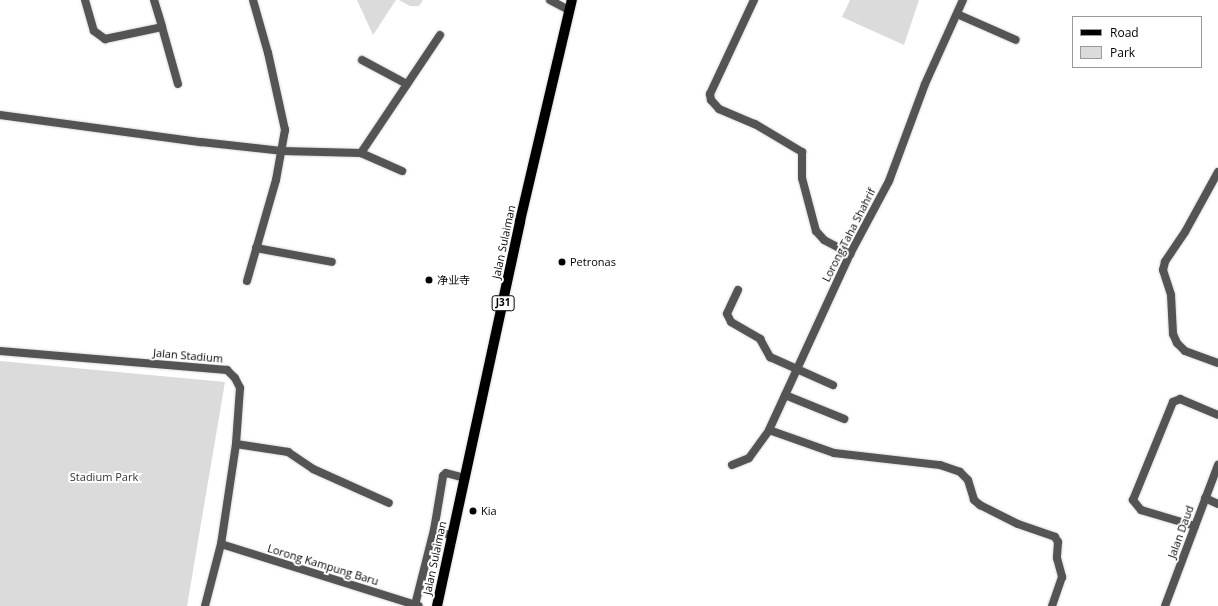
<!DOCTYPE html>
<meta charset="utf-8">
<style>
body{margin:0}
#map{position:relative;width:1218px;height:606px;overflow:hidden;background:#fff;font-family:"Open Sans","Noto Sans SC",sans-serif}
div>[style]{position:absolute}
.green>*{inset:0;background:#dbdbdb}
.roads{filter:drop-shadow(0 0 1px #dbdbdb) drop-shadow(0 0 1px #dbdbdb)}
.minor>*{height:8px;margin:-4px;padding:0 4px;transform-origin:4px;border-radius:4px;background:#545454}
.primary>*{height:10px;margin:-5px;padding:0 5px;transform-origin:5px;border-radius:5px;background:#000}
.dots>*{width:11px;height:11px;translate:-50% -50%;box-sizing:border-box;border:2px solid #fff;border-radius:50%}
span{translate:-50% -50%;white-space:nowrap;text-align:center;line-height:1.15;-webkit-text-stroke:4px #fff;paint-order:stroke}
.shield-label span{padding:1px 3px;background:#fff;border:1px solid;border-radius:3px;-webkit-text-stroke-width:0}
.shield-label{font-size:10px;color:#000;font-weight:700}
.street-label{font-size:11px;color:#000}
.poi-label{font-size:11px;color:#000}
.left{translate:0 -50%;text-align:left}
.park-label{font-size:11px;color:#323232}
.legend{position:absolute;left:1072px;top:16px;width:130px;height:52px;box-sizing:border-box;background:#fff;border:1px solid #999;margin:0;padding:5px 7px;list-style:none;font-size:12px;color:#000}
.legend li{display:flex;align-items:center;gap:8px;height:20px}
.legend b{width:20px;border:1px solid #999}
</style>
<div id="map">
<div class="green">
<div style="clip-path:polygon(357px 0,396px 0,373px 35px)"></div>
<div style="clip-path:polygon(399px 0,423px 0,419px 6px,410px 6px)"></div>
<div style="clip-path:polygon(850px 0,919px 0,904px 45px,842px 17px)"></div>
<div style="clip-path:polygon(0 361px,225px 382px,187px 606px,0 606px)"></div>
</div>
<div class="roads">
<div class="minor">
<div style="left:85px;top:0;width:32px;rotate:74deg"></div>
<div style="left:94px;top:31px;width:14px;rotate:36deg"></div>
<div style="left:105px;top:39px;width:58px;rotate:-11.9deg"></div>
<div style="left:162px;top:27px;width:59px;rotate:74.3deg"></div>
<div style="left:154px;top:0;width:28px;rotate:73deg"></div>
<div style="left:550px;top:0;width:21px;rotate:28deg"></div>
<div style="left:754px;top:0;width:104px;rotate:115.1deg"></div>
<div style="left:710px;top:94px;width:6px;rotate:81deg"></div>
<div style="left:711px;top:100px;width:12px;rotate:48deg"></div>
<div style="left:719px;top:109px;width:39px;rotate:23deg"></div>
<div style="left:755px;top:124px;width:55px;rotate:30.8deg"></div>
<div style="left:802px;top:152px;width:26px;rotate:90deg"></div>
<div style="left:802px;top:178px;width:55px;rotate:75.2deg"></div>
<div style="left:816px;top:231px;width:12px;rotate:48deg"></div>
<div style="left:824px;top:240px;width:30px;rotate:28deg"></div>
<div style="left:957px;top:14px;width:64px;rotate:23.8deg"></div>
<div style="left:362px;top:60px;width:51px;rotate:28.1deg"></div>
<div style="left:0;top:115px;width:203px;rotate:7.7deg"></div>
<div style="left:201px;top:142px;width:81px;rotate:6.3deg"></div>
<div style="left:282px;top:151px;width:79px;rotate:1.5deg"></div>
<div style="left:361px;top:153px;width:45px;rotate:23.7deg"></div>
<div style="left:361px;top:153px;width:142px;rotate:-56.2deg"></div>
<div style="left:1218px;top:172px;width:68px;rotate:118.8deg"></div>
<div style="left:1185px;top:232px;width:36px;rotate:124deg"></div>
<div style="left:1165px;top:262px;width:8px;rotate:104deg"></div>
<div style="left:1163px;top:270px;width:26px;rotate:72deg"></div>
<div style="left:1171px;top:295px;width:39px;rotate:87deg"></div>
<div style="left:1173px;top:334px;width:10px;rotate:66deg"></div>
<div style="left:1177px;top:343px;width:11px;rotate:45deg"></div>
<div style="left:1185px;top:351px;width:35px;rotate:20deg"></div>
<div style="left:256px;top:248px;width:77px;rotate:10.4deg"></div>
<div style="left:247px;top:281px;width:105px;rotate:-74deg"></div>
<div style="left:276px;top:180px;width:51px;rotate:-79.8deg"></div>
<div style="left:285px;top:130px;width:79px;rotate:-102.4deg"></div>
<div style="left:268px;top:53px;width:55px;rotate:-105.8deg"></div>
<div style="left:738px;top:290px;width:26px;rotate:115deg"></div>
<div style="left:727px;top:314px;width:9px;rotate:63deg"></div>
<div style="left:731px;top:322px;width:34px;rotate:30deg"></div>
<div style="left:760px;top:339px;width:21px;rotate:61deg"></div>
<div style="left:770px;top:357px;width:69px;rotate:24deg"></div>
<div style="left:0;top:351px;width:228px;rotate:4.8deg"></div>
<div style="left:227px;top:370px;width:11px;rotate:45deg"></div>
<div style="left:235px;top:378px;width:11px;rotate:63deg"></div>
<div style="left:240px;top:388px;width:56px;rotate:94.1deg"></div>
<div style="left:236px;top:444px;width:101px;rotate:98.5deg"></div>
<div style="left:221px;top:544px;width:64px;rotate:104.5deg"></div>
<div style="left:785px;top:395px;width:64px;rotate:22.1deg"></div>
<div style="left:769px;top:430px;width:69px;rotate:19.5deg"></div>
<div style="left:834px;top:453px;width:107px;rotate:6.5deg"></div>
<div style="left:940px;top:465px;width:21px;rotate:19deg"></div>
<div style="left:960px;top:472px;width:11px;rotate:45deg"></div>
<div style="left:968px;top:480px;width:21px;rotate:73deg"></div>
<div style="left:974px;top:500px;width:8px;rotate:40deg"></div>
<div style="left:980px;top:505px;width:42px;rotate:26.6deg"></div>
<div style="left:1018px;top:524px;width:39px;rotate:19deg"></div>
<div style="left:1055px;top:537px;width:6px;rotate:59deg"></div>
<div style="left:1058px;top:542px;width:16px;rotate:94deg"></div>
<div style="left:1057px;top:558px;width:20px;rotate:75deg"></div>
<div style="left:1062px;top:577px;width:31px;rotate:109deg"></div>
<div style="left:236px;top:444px;width:53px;rotate:8.7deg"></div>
<div style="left:288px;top:452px;width:30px;rotate:34deg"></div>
<div style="left:313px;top:469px;width:83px;rotate:24.1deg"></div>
<div style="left:732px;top:465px;width:18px;rotate:-22deg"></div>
<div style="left:749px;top:458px;width:34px;rotate:-54deg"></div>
<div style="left:769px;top:430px;width:194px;rotate:-65.3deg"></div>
<div style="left:850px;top:254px;width:83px;rotate:-61.9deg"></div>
<div style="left:889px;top:181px;width:103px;rotate:-69.6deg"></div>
<div style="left:925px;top:84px;width:92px;rotate:-65.7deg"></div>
<div style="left:1205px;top:498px;width:14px;rotate:25deg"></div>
<div style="left:1195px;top:526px;width:56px;rotate:-163.5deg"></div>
<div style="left:1141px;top:510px;width:13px;rotate:-129deg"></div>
<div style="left:1133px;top:500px;width:106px;rotate:-67.8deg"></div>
<div style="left:1173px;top:402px;width:8px;rotate:-23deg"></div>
<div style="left:1180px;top:399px;width:41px;rotate:22.8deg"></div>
<div style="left:434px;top:530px;width:19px;rotate:18deg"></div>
<div style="left:221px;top:544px;width:207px;rotate:17.4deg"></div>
<div style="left:415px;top:605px;width:77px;rotate:-75.8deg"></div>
<div style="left:434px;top:530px;width:55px;rotate:-80.5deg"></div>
<div style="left:443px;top:476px;width:4px;rotate:-45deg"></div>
<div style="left:446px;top:473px;width:20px;rotate:15deg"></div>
<div style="left:1165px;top:606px;width:151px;rotate:-69.4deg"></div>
</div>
<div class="primary">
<div style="left:437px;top:606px;width:394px;rotate:-77.8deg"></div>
<div style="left:520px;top:221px;width:227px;rotate:-76.8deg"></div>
</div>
</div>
<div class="dots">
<div style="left:562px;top:262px;background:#000"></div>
<div style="left:429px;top:280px;background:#000"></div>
<div style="left:473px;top:511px;background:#000"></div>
</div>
<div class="shield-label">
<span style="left:503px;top:303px">J31</span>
</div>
<div class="street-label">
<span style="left:849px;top:235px;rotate:-63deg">Lorong Taha Shahrif</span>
<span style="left:504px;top:242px;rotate:-78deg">Jalan Sulaiman</span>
<span style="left:188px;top:356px;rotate:5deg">Jalan Stadium</span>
<span style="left:1181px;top:532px;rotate:-70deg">Jalan Daud</span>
<span style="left:435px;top:558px;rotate:-78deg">Jalan Sulaiman</span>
<span style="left:323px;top:565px;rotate:17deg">Lorong Kampung Baru</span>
</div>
<div class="poi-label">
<span class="left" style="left:570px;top:262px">Petronas</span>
<span class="left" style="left:437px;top:280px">净业寺</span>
<span class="left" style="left:481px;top:511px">Kia</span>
</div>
<div class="park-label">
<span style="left:104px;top:477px">Stadium Park</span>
</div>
<ul class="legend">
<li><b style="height:5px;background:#000"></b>Road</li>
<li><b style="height:11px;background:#dbdbdb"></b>Park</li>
</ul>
</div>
